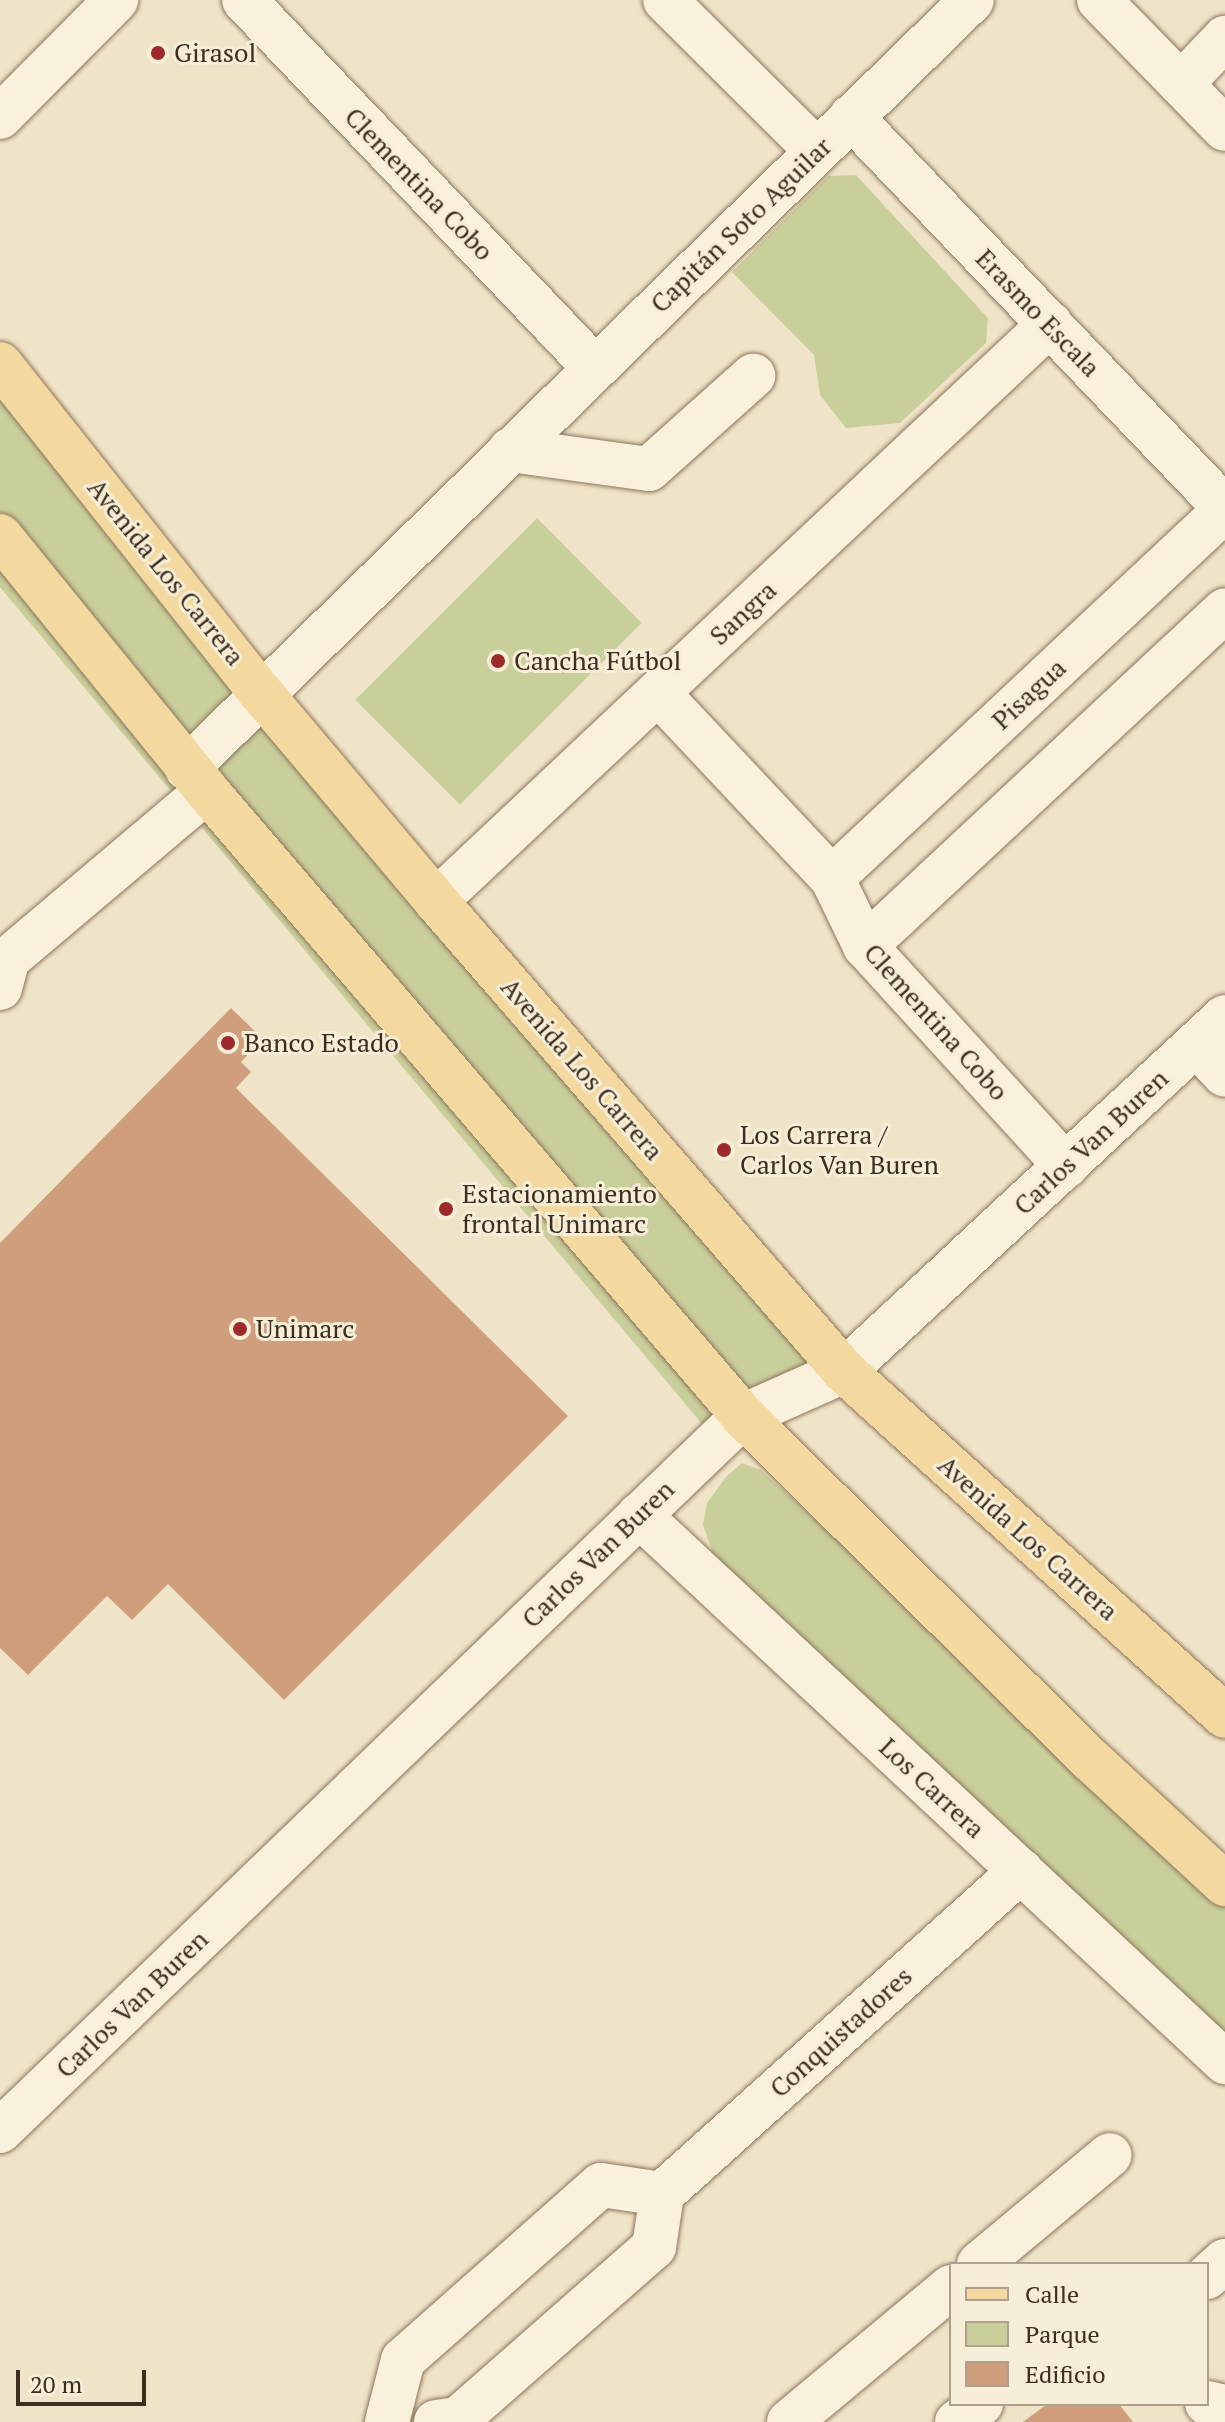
<!DOCTYPE html>
<meta charset="utf-8">
<style>
body{margin:0}
#map{position:relative;width:1225px;height:2422px;overflow:hidden;background:#f0e4c8;font-family:"PT Serif",serif}
div>[style]{position:absolute}
.green>*{inset:0;background:#c9cf9b;transform-origin:0 0}
.building>*{inset:0;background:#cf9f7d}
.roads{filter:drop-shadow(0 0 2px #8d765c) drop-shadow(0 0 2px #8d765c)}
.minor>*{height:44px;margin:-22px;padding:0 22px;transform-origin:22px;border-radius:22px;background:#faf1dc}
.major>*{height:44px;margin:-22px;padding:0 22px;transform-origin:22px;border-radius:22px;background:#f3d9a0}
.dots>*{width:22px;height:22px;translate:-50% -50%;box-sizing:border-box;border:4px solid #f7eed8;border-radius:50%}
span{translate:-50% -50%;white-space:nowrap;text-align:center;line-height:1.15;-webkit-text-stroke:6px #f7eed8;paint-order:stroke}
.poi-label{font-size:26px;color:#3d2e20}
.left{translate:0 -50%;text-align:left}
.street-label{font-size:26px;color:#3d2e20}
.legend{position:absolute;left:949px;top:2262px;width:260px;height:144px;box-sizing:border-box;background:#f7eed8;border:2px solid #ada18e;margin:0;padding:10px 14px;list-style:none;font-size:24px;color:#3d2e20}
.legend li{display:flex;align-items:center;gap:16px;height:40px}
.legend b{width:40px;border:2px solid #ada18e}
.scale{position:absolute;left:16px;top:2370px;width:130px;height:36px;box-sizing:border-box;border:4px solid #3d2e20;border-top:0;padding-left:10px;font-size:24px;line-height:28px;white-space:nowrap;color:#3d2e20;-webkit-text-stroke:6px #f7eed8;paint-order:stroke}
</style>
<div id="map">
<div class="green">
<div style="clip-path:polygon(856px 175px,988px 318px,986px 343px,900px 423px,846px 428px,820px 395px,814px 355px,732px 272px,828px 176px)"></div>
<div style="left:0;top:385px;width:1272px;height:130px;rotate:50deg"></div>
<div style="left:537px;top:518px;width:148px;height:257px;rotate:45deg"></div>
<div style="clip-path:polygon(742px 1463px,761px 1470px,1225px 1897px,1225px 2037px,714px 1556px,703px 1525px,707px 1503px,726px 1477px)"></div>
</div>
<div class="building">
<div style="clip-path:polygon(231px 1008px,263px 1039px,241px 1062px,251px 1072px,236px 1088px,568px 1416px,284px 1700px,168px 1584px,132px 1620px,107px 1596px,28px 1675px,0 1648px,0 1243px)"></div>
<div style="clip-path:polygon(1047px 2404px,1119px 2404px,1133px 2422px,1023px 2422px)"></div>
</div>
<div class="roads">
<div class="minor">
<div style="left:244px;top:0;width:509px;rotate:46.35deg"></div>
<div style="left:665px;top:0;width:214px;rotate:44.8deg"></div>
<div style="left:1099px;top:0;width:180px;rotate:45.7deg"></div>
<div style="left:1181px;top:84px;width:64px;rotate:-46.3deg"></div>
<div style="left:0;top:117px;width:165px;rotate:-45.2deg"></div>
<div style="left:851px;top:117px;width:541px;rotate:46.27deg"></div>
<div style="left:510px;top:450px;width:140px;rotate:7.8deg"></div>
<div style="left:649px;top:469px;width:140px;rotate:-41.8deg"></div>
<div style="left:658px;top:693px;width:254px;rotate:46.8deg"></div>
<div style="left:832px;top:878px;width:76px;rotate:64.1deg"></div>
<div style="left:865px;top:946px;width:298px;rotate:47.6deg"></div>
<div style="left:187px;top:768px;width:1098px;rotate:-44.37deg"></div>
<div style="left:832px;top:878px;width:538px;rotate:-43.12deg"></div>
<div style="left:436px;top:901px;width:843px;rotate:-43.22deg"></div>
<div style="left:865px;top:946px;width:492px;rotate:-43deg"></div>
<div style="left:0;top:988px;width:30px;rotate:-75deg"></div>
<div style="left:8px;top:959px;width:260px;rotate:-40.2deg"></div>
<div style="left:1196px;top:1044px;width:42px;rotate:46.9deg"></div>
<div style="left:639px;top:1515px;width:802px;rotate:43.03deg"></div>
<div style="left:0;top:2131px;width:1031px;rotate:-43.9deg"></div>
<div style="left:743px;top:1416px;width:111px;rotate:-24deg"></div>
<div style="left:844px;top:1371px;width:520px;rotate:-42.9deg"></div>
<div style="left:979px;top:2264px;width:170px;rotate:-39.8deg"></div>
<div style="left:1207px;top:2277px;width:24px;rotate:-42deg"></div>
<div style="left:1207px;top:2403px;width:18px;rotate:13deg"></div>
<div style="left:387px;top:2422px;width:64px;rotate:-75.5deg"></div>
<div style="left:403px;top:2360px;width:264px;rotate:-41.5deg"></div>
<div style="left:601px;top:2185px;width:62px;rotate:8.4deg"></div>
<div style="left:436px;top:2422px;width:22px;rotate:-8deg"></div>
<div style="left:458px;top:2419px;width:261px;rotate:-41.3deg"></div>
<div style="left:654px;top:2247px;width:54px;rotate:-81.4deg"></div>
<div style="left:662px;top:2194px;width:483px;rotate:-42deg"></div>
<div style="left:789px;top:2422px;width:211px;rotate:-39.8deg"></div>
<div style="left:957px;top:2422px;width:30px;rotate:-37deg"></div>
</div>
<div class="major">
<div style="left:0;top:364px;width:420px;rotate:51.6deg"></div>
<div style="left:261px;top:693px;width:272px;rotate:49.9deg"></div>
<div style="left:436px;top:901px;width:622px;rotate:49.04deg"></div>
<div style="left:844px;top:1371px;width:514px;rotate:42.16deg"></div>
<div style="left:0;top:536px;width:328px;rotate:50.9deg"></div>
<div style="left:207px;top:791px;width:823px;rotate:49.38deg"></div>
<div style="left:743px;top:1416px;width:489px;rotate:44.7deg"></div>
<div style="left:1091px;top:1760px;width:183px;rotate:42.8deg"></div>
</div>
</div>
<div class="dots">
<div style="left:158px;top:53px;background:#9e2a2b"></div>
<div style="left:498px;top:661px;background:#9e2a2b"></div>
<div style="left:228px;top:1043px;background:#9e2a2b"></div>
<div style="left:724px;top:1150px;background:#9e2a2b"></div>
<div style="left:446px;top:1209px;background:#9e2a2b"></div>
<div style="left:240px;top:1329px;background:#9e2a2b"></div>
</div>
<div class="poi-label">
<span class="left" style="left:174px;top:53px">Girasol</span>
<span class="left" style="left:514px;top:661px">Cancha Fútbol</span>
<span class="left" style="left:244px;top:1043px">Banco Estado</span>
<span class="left" style="left:740px;top:1150px">Los Carrera /<br>Carlos Van Buren</span>
<span class="left" style="left:462px;top:1209px">Estacionamiento<br>frontal Unimarc</span>
<span class="left" style="left:256px;top:1329px">Unimarc</span>
</div>
<div class="street-label">
<span style="left:419px;top:184px;rotate:46deg">Clementina Cobo</span>
<span style="left:741px;top:225px;rotate:-44deg">Capitán Soto Aguilar</span>
<span style="left:1038px;top:313px;rotate:46deg">Erasmo Escala</span>
<span style="left:166px;top:572px;rotate:51deg">Avenida Los Carrera</span>
<span style="left:743px;top:613px;rotate:-43deg">Sangra</span>
<span style="left:1029px;top:694px;rotate:-43deg">Pisagua</span>
<span style="left:936px;top:1022px;rotate:48deg">Clementina Cobo</span>
<span style="left:582px;top:1069px;rotate:49deg">Avenida Los Carrera</span>
<span style="left:1091px;top:1142px;rotate:-43deg">Carlos Van Buren</span>
<span style="left:1028px;top:1538px;rotate:42deg">Avenida Los Carrera</span>
<span style="left:598px;top:1554px;rotate:-44deg">Carlos Van Buren</span>
<span style="left:932px;top:1788px;rotate:43deg">Los Carrera</span>
<span style="left:132px;top:2004px;rotate:-44deg">Carlos Van Buren</span>
<span style="left:841px;top:2032px;rotate:-42deg">Conquistadores</span>
</div>
<ul class="legend">
<li><b style="height:10px;background:#f3d9a0"></b>Calle</li>
<li><b style="height:22px;background:#c9cf9b"></b>Parque</li>
<li><b style="height:22px;background:#cf9f7d"></b>Edificio</li>
</ul>
<div class="scale">20 m</div>
</div>
